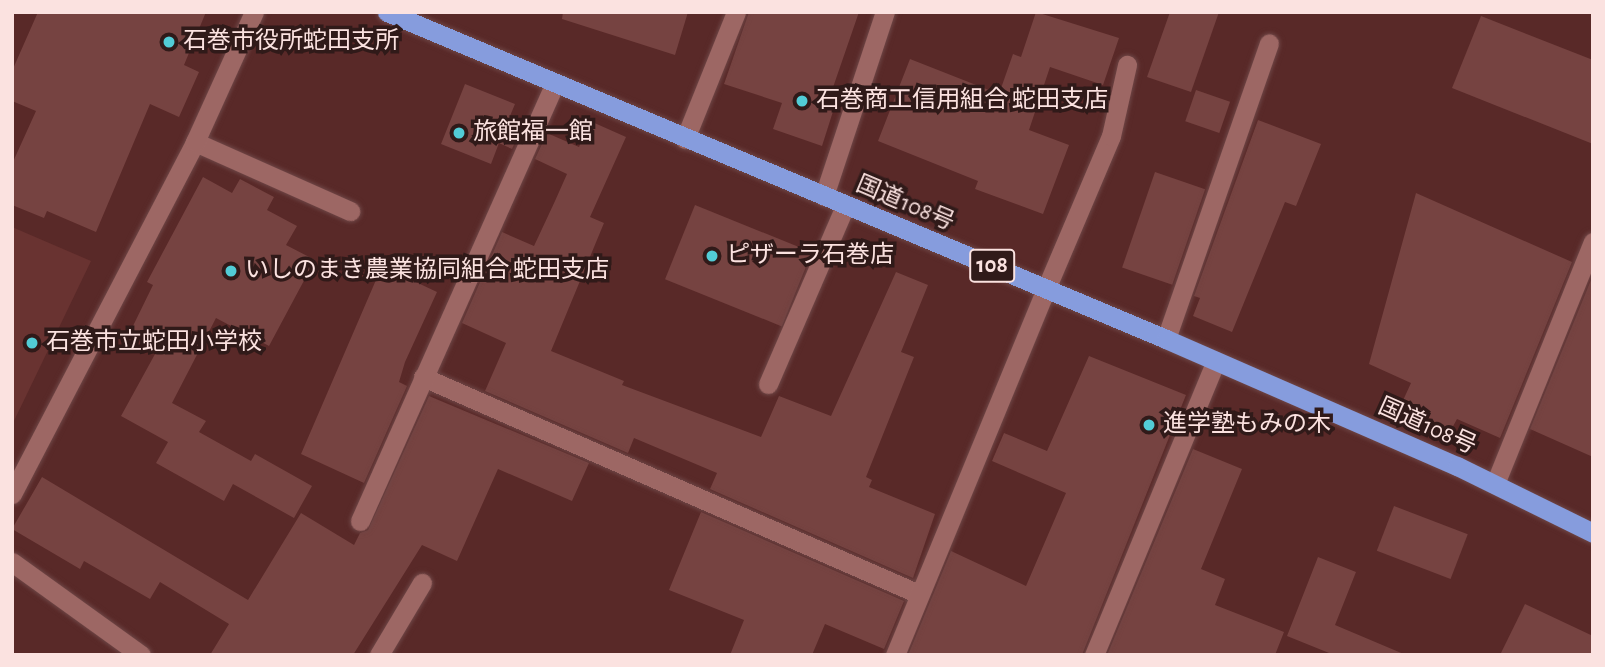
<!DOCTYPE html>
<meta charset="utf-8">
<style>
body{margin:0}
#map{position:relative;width:1605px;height:667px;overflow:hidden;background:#592928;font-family:"Alegreya Sans","Noto Sans JP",sans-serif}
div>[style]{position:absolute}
.built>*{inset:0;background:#693331}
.building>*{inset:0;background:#764341;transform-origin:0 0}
.roads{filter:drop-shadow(0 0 2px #6e4646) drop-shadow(0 0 2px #6e4646)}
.service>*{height:19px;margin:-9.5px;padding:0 9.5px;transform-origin:9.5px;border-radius:9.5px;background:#9d6764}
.minor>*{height:19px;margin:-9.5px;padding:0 9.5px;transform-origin:9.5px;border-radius:9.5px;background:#9d6764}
.trunk>*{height:19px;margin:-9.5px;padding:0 9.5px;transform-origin:9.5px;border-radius:9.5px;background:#869cdd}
.dots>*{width:19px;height:19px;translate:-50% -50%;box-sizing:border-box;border:4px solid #301a19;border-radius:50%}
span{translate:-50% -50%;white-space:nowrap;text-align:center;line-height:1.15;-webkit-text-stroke:7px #301a19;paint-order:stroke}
.shield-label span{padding:2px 5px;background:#301a19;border:2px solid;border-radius:5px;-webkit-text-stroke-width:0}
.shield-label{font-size:23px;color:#fbe2e0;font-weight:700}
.poi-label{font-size:24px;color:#fbe2e0}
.left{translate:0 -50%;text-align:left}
.street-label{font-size:24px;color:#fbe2e0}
.frame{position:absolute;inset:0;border:14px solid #fbe2e0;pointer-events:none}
</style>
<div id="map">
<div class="built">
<div style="clip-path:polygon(12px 227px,91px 261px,12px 425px)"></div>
</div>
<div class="building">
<div style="clip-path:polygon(38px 12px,206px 12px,184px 65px,199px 72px,179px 117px,150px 104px,96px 232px,47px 211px,44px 218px,12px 205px,12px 164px,36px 111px,12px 101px,12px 71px)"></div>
<div style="clip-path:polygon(563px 12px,688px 12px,675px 55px,562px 19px)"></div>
<div style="clip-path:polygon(749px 12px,859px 12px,829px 99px,836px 102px,822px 146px,773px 129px,782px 103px,724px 84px)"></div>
<div style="clip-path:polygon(1036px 12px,1119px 38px,1103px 85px,1050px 67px,1029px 130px,1069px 145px,1043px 214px,975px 189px,978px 181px,878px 141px,910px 59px,999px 94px,1013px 54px,1021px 57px)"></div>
<div style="clip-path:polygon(1170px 12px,1219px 12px,1191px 92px,1147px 77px)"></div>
<div style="clip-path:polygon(1481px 16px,1593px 60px,1593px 144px,1452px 88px)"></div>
<div style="clip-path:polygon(465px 84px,515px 104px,510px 116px,524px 123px,512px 149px,499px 143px,491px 164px,441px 144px)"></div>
<div style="left:1196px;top:90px;width:36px;height:33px;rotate:19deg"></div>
<div style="clip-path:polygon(1258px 120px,1321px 144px,1296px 206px,1285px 202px,1232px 332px,1193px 316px,1200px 298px,1194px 296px)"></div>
<div style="clip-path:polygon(590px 121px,626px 137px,590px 217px,604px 223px,551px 351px,624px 381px,622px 385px,761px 437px,779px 396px,831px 416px,896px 272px,928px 285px,901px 352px,914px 357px,866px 477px,872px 480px,869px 487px,935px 514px,913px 578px,710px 489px,717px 473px,634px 438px,628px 453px,485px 391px,506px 343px,462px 323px,502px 232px,534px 246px,555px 201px,567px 174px,535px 159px,547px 133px,579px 147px)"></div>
<div style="left:1155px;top:172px;width:53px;height:101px;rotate:19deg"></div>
<div style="clip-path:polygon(203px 177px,232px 193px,240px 179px,274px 197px,267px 210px,297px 226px,286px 245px,315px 260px,269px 346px,216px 318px,172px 403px,206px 421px,199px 432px,251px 461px,255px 454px,312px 486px,294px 518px,233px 484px,224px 501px,156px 463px,168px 442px,121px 416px,160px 345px,131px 330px,153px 285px,147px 282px)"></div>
<div style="clip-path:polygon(1416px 193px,1572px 262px,1500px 438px,1457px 419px,1451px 430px,1400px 407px,1411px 383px,1369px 364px)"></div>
<div style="left:695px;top:205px;width:126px;height:80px;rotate:22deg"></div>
<div style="clip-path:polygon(382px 266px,437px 292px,405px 362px,399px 382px,407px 386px,364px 483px,301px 454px)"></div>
<div style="clip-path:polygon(1593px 275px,1593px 457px,1530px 429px)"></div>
<div style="clip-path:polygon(1089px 356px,1186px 395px,1082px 655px,908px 655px,951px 551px,1026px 586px,1066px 493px,992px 461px,1004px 433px,1047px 451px)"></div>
<div style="clip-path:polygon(429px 396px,589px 463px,572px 501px,498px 469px,457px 561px,422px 545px,353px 655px,210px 655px,229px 624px,160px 582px,150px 599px,84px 561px,80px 569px,12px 529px,42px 477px,248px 600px,301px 513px,354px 545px,360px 533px,368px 530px)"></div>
<div style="clip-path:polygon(1193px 449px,1242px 469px,1201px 569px,1225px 579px,1215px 605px,1284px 632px,1275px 655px,1107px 655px)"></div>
<div style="left:1394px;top:506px;width:79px;height:48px;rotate:21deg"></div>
<div style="clip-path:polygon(701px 512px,904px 601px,884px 649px,825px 624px,812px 655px,730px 655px,744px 620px,669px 590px)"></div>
<div style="clip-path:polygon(1318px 557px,1356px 572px,1335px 625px,1406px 655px,1334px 655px,1287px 636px)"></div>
<div style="clip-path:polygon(1525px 604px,1593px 636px,1593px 655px,1500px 655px)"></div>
</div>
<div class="roads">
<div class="service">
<div style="left:685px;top:139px;width:137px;rotate:-68.1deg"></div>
<div style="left:195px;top:142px;width:170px;rotate:24deg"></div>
<div style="left:824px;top:196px;width:194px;rotate:-71.7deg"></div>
<div style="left:1046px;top:289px;width:166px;rotate:-67deg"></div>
<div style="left:1111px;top:136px;width:73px;rotate:-77.3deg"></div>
<div style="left:1166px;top:339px;width:313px;rotate:-70.8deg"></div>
<div style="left:768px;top:384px;width:194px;rotate:-66.6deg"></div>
<div style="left:1495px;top:484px;width:261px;rotate:-68deg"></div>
<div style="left:379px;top:655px;width:84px;rotate:-59.2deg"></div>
</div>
<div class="minor">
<div style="left:423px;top:377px;width:541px;rotate:23.63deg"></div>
<div style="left:12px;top:494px;width:397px;rotate:-62.5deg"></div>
<div style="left:195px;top:142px;width:143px;rotate:-65.6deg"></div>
<div style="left:360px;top:521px;width:479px;rotate:-66deg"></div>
<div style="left:12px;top:562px;width:159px;rotate:35.8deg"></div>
<div style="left:895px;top:655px;width:396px;rotate:-67.6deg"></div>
<div style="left:1094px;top:655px;width:318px;rotate:-67.5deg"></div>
</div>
<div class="trunk">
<div style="left:387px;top:12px;width:845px;rotate:22.77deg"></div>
<div style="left:1166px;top:339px;width:318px;rotate:23.6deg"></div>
<div style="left:1457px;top:466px;width:152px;rotate:26.2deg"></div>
</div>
</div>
<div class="dots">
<div style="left:169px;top:42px;background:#52ccd6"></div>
<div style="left:802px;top:101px;background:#52ccd6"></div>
<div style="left:459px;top:133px;background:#52ccd6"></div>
<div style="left:712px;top:256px;background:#52ccd6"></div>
<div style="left:231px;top:271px;background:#52ccd6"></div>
<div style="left:32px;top:343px;background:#52ccd6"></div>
<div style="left:1149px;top:425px;background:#52ccd6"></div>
</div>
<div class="shield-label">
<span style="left:992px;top:266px">108</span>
</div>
<div class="poi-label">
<span class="left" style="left:183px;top:42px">石巻市役所蛇田支所</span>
<span class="left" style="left:816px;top:101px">石巻商工信用組合 蛇田支店</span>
<span class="left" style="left:473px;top:133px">旅館福一館</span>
<span class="left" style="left:726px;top:256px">ピザーラ石巻店</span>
<span class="left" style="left:245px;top:271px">いしのまき農業協同組合 蛇田支店</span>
<span class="left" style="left:46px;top:343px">石巻市立蛇田小学校</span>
<span class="left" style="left:1163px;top:425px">進学塾もみの木</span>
</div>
<div class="street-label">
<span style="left:905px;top:204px;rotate:23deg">国道108号</span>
<span style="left:1427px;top:427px;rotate:24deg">国道108号</span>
</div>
<div class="frame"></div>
</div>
